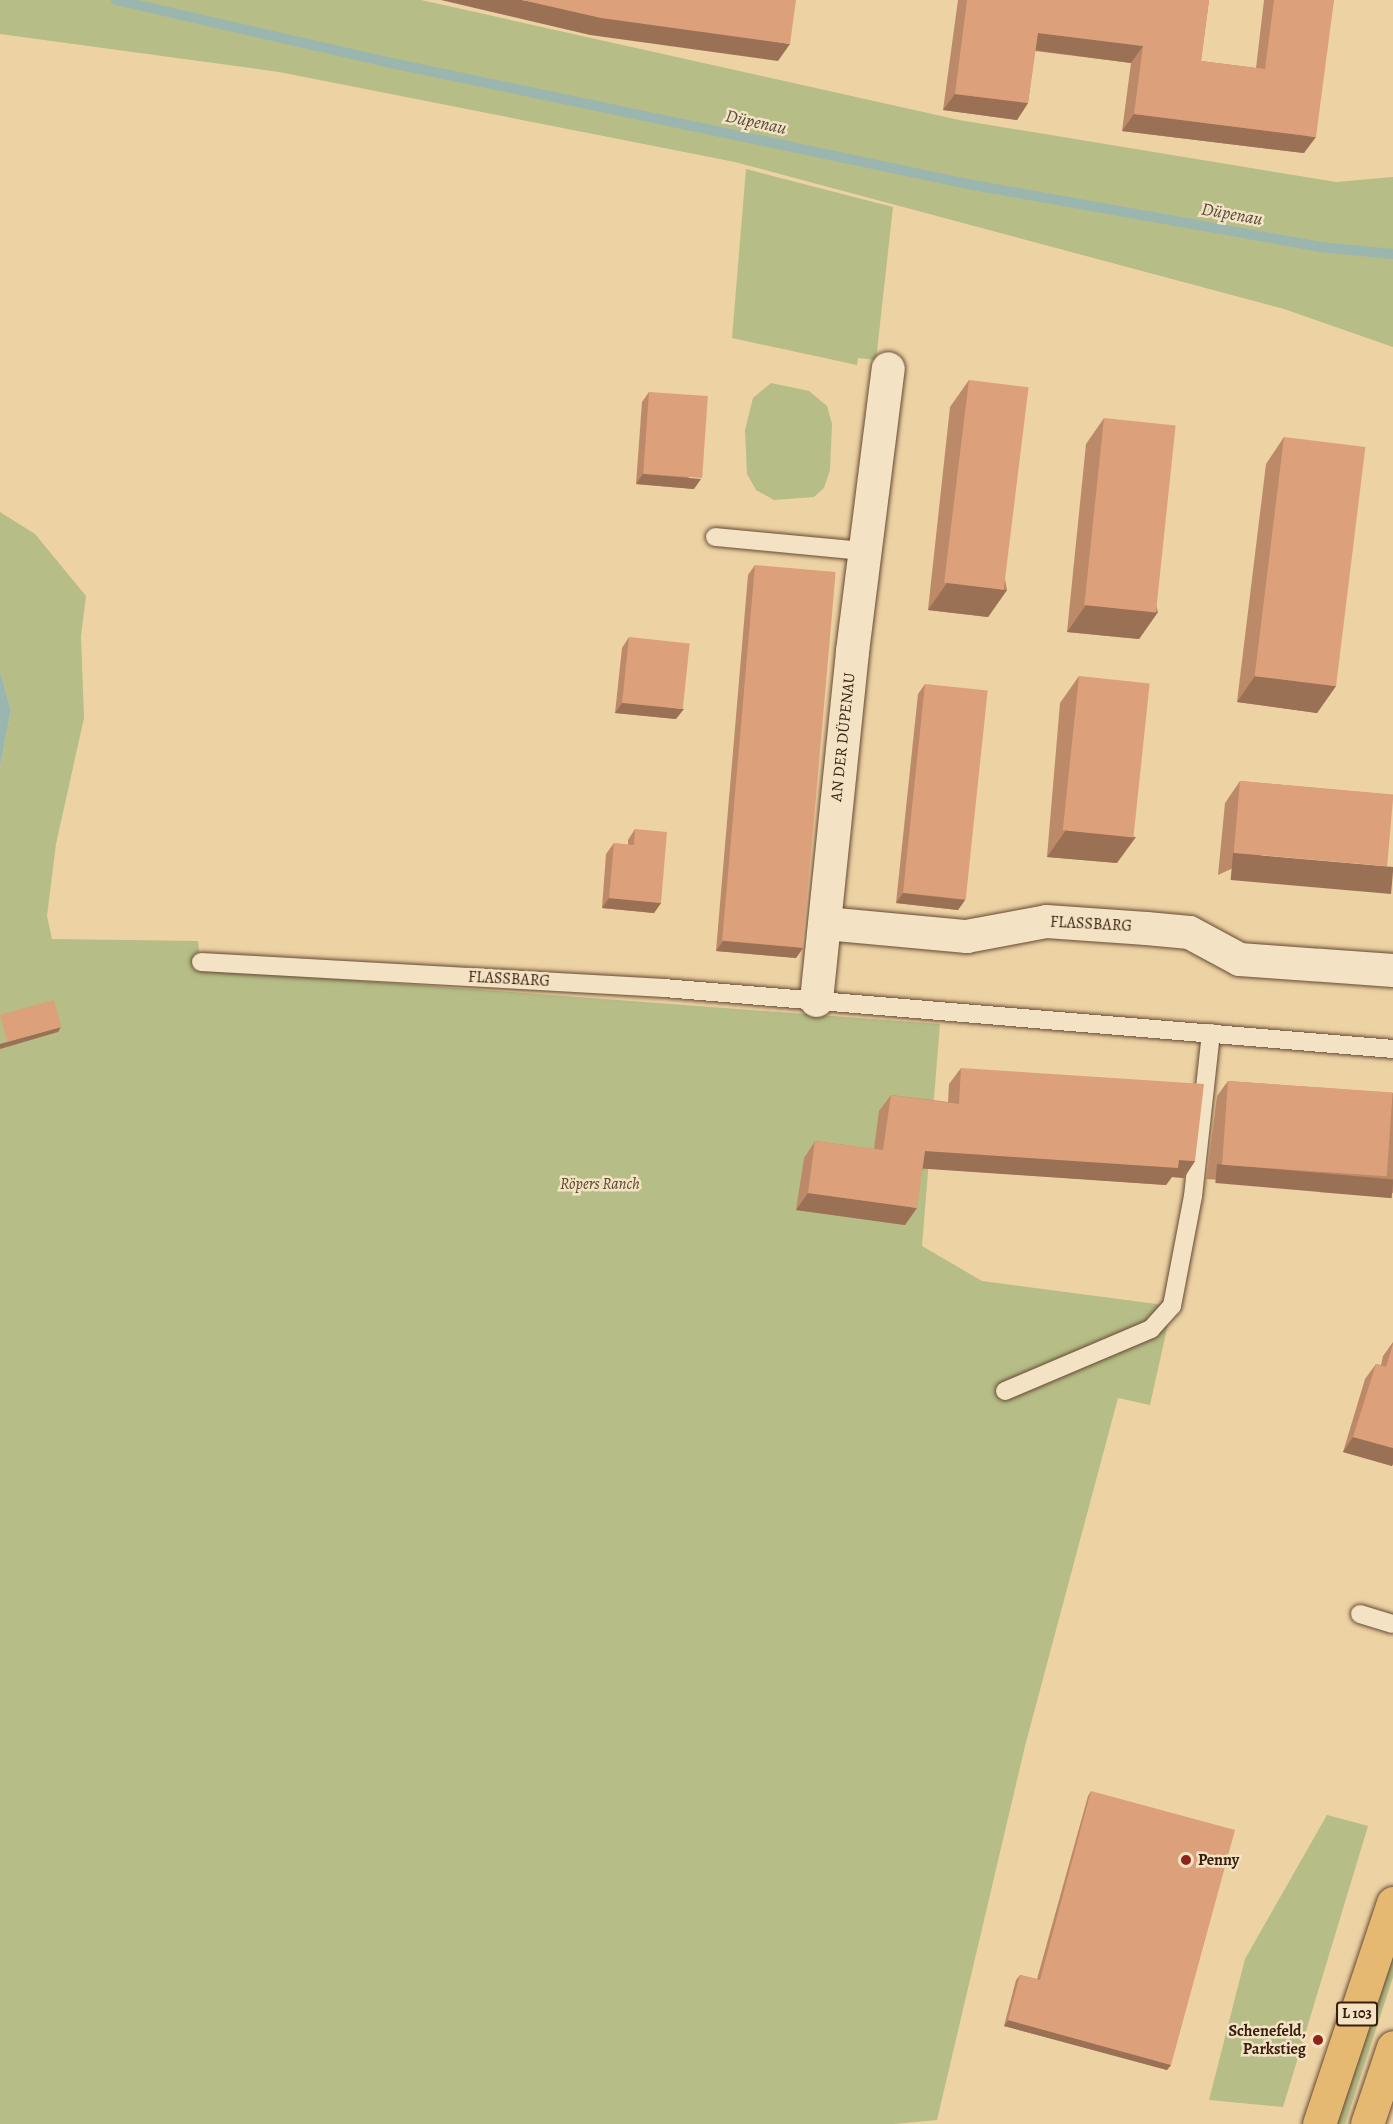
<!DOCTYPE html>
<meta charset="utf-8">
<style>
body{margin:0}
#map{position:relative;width:1393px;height:2124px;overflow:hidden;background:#edd2a4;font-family:Alegreya,serif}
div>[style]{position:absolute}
.green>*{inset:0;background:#b6bd87}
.water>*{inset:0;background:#9bb6ae}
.stream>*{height:10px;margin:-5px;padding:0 5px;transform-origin:5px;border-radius:5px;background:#9bb6ae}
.roads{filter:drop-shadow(0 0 2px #654a33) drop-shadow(0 0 2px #654a33)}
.lane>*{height:18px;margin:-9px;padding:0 9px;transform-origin:9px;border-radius:9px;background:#f3e2c4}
.street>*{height:33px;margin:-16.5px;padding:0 16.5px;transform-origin:16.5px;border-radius:16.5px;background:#f3e2c4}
.primary>*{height:33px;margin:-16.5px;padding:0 16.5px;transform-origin:16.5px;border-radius:16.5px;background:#e6b972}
.wall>*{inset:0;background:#bd8a69}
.shaded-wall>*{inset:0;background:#9a7155;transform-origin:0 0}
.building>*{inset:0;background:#dca17a;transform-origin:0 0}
.dots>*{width:16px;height:16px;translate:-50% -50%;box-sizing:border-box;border:3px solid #f3e2c4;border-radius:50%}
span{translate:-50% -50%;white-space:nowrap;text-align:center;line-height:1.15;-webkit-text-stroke:5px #f3e2c4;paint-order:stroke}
.shield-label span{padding:2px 4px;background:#f3e2c4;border:2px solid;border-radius:4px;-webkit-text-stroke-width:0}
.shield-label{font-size:15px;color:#381d0d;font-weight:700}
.street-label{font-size:16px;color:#381d0d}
.park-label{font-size:16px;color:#58452c;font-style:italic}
.poi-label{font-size:16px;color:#381d0d;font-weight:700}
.left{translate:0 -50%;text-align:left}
.right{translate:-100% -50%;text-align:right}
.water-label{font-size:18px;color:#564b3d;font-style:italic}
</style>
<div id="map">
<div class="green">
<div style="clip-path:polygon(0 0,421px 0,959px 120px,1336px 182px,1393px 177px,1393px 347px,1284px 309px,735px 162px,279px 72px,0 34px)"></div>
<div style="clip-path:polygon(746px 169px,893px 207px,876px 360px,858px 358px,857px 365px,732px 338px)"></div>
<div style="clip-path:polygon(771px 383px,809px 391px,827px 406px,832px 424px,830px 470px,824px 488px,814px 497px,774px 500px,756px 490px,747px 474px,745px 430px,753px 398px)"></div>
<div style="clip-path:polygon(0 512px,35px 534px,86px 596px,81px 636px,84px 718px,56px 844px,47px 916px,52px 939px,198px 941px,201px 969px,940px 1024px,922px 1246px,982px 1281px,1172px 1306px,1150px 1405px,1118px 1398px,1025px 1746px,937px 2120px,894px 2124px,0 2124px,0 767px,11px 710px,0 671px)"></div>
<div style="clip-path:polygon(1327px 1815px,1368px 1826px,1283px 2107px,1209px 2100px,1245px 1959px)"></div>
<div style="clip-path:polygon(1393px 1939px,1393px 1977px,1345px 2124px,1334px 2124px)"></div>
</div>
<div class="water">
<div style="clip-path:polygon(0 671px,11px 710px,0 767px)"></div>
</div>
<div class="stream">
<div style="left:116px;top:0;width:273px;rotate:12.9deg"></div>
<div style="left:382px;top:61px;width:604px;rotate:11.85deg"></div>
<div style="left:973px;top:185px;width:352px;rotate:10.1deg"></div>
<div style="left:1320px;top:247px;width:73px;rotate:5.5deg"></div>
</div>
<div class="roads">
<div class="lane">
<div style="left:715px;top:537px;width:150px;rotate:5.4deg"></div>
<div style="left:201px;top:962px;width:464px;rotate:3.2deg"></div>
<div style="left:664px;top:988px;width:732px;rotate:4.78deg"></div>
<div style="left:1005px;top:1391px;width:159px;rotate:-23deg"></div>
<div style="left:1151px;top:1329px;width:31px;rotate:-48deg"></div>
<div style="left:1172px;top:1306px;width:112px;rotate:-79.2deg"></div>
<div style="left:1193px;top:1196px;width:164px;rotate:-83.7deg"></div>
<div style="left:1360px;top:1614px;width:34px;rotate:17deg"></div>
</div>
<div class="street">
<div style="left:825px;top:923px;width:142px;rotate:5.3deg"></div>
<div style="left:966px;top:936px;width:81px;rotate:-10.6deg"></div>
<div style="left:1046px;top:921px;width:100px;rotate:4deg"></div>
<div style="left:1146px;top:928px;width:43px;rotate:5.3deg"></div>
<div style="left:1189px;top:932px;width:57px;rotate:28.4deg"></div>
<div style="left:1239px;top:959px;width:154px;rotate:4.1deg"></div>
<div style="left:816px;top:1000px;width:351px;rotate:-84.1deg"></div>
<div style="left:852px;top:651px;width:285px;rotate:-82.8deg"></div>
</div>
<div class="primary">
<div style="left:1319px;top:2124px;width:233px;rotate:-71.5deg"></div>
<div style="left:1367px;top:2124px;width:81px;rotate:-71.3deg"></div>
</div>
</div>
<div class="wall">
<div style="clip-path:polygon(958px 0,1209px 0,1201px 61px,1256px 68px,1264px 0,1334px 0,1304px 153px,1122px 131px,1131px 63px,1035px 51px,1028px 103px,1017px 120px,943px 110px)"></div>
<div style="clip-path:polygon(969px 380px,1007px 590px,988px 617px,928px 610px,950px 407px)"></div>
<div style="clip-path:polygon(649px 392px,694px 489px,636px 484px,642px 402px)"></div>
<div style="clip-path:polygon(1104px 418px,1158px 612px,1139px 639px,1067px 632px,1086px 444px)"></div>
<div style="clip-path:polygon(1284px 437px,1336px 686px,1317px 713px,1237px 702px,1266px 464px)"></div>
<div style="clip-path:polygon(755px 565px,803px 948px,796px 958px,716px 951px,748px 575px)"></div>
<div style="clip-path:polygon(629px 637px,676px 719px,615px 713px,622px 648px)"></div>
<div style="clip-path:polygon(1079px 676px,1117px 863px,1047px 857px,1060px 703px)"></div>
<div style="clip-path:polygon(925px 684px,965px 900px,958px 910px,896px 903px,918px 694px)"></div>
<div style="clip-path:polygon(1240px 781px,1393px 795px,1218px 875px,1225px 803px)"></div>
<div style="clip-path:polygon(635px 829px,661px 903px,654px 913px,602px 908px,606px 854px,614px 843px,628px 845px,628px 840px)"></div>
<div style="clip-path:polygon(961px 1068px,1195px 1161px,1184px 1178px,1172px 1177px,1166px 1185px,923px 1168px,905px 1225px,796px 1210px,804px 1158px,815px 1141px,874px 1149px,879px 1111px,891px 1095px,948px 1102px,949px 1084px)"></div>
<div style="clip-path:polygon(1228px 1081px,1393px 1093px,1393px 1193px,1206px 1179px,1217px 1096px)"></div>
<div style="clip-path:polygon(1393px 1342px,1393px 1464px,1392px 1466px,1343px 1452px,1365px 1379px,1376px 1364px,1381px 1365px,1383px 1356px)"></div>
<div style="clip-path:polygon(1091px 1791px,1171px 2065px,1167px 2070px,1004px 2026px,1016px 1980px,1020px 1975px,1037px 1979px,1088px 1796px)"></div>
</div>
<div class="shaded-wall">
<div style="clip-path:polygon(441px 0,522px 0,790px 44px,778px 61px,590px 35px)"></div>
<div style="clip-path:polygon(1038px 33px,1143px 46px,1131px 63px,1026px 49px)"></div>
<div style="clip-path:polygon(955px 94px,1028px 103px,1017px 120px,943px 110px)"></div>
<div style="clip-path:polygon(1134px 114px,1316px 137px,1304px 153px,1122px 131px)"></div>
<div style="clip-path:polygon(643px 474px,701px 479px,694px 489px,636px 484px)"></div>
<div style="clip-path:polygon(947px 583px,1007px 590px,988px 617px,928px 610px)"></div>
<div style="clip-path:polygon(1086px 605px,1158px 612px,1139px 639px,1067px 632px)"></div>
<div style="clip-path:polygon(1255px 676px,1336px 686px,1317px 713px,1237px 702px)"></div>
<div style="clip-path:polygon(622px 703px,684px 709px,676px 719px,615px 713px)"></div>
<div style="clip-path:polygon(1066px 830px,1136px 837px,1117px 863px,1047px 857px)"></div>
<div style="left:1233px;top:853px;width:161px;height:27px;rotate:5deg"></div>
<div style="clip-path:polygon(903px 893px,965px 900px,958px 910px,896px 903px)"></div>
<div style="clip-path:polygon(609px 898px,661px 903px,654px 913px,602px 908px)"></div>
<div style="clip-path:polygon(723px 941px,803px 948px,796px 958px,716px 951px)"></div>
<div style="clip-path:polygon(61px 1027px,58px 1032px,0 1049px,0 1044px)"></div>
<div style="clip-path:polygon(925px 1151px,1179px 1160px,1195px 1161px,1184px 1178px,1172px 1177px,1166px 1185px,914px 1168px)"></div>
<div style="left:1217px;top:1164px;width:177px;height:19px;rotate:5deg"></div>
<div style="clip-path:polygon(808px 1193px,917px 1208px,905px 1225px,796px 1210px)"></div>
<div style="clip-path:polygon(1353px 1437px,1393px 1448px,1393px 1464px,1392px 1466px,1343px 1452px)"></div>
<div style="clip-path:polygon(1008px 2020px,1171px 2065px,1167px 2070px,1004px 2026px)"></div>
</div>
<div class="building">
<div style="clip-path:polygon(522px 0,796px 0,790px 44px,601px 18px)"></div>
<div style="clip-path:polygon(967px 0,1209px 0,1201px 61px,1265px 69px,1274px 0,1334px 0,1316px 137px,1134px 114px,1143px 46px,1038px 33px,1028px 103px,955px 94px)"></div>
<div style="left:969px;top:380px;width:60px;height:204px;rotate:7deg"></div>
<div style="left:649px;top:392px;width:59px;height:82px;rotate:4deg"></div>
<div style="left:1104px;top:418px;width:72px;height:188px;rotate:6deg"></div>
<div style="left:1284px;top:437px;width:82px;height:241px;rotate:7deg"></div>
<div style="left:755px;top:565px;width:81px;height:377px;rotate:5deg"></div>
<div style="left:629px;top:637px;width:61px;height:66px;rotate:6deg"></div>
<div style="left:1079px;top:676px;width:71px;height:155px;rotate:6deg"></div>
<div style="left:925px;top:684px;width:63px;height:210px;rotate:6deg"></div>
<div style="left:1240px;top:781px;width:154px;height:72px;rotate:5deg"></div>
<div style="clip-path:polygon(635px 829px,667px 832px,661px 903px,609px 898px,614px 843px,634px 845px)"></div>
<div style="left:54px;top:1000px;width:28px;height:56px;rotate:75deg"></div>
<div style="clip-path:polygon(961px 1068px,1204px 1084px,1195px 1161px,1179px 1160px,1178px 1168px,925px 1151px,917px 1208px,808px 1193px,815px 1141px,883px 1150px,891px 1095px,959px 1104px)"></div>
<div style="left:1228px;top:1081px;width:165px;height:84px;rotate:4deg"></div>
<div style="clip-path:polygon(1393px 1344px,1393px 1448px,1353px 1437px,1376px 1364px,1386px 1367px)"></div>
<div style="clip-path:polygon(1091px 1791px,1235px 1830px,1171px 2065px,1008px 2020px,1020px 1975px,1040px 1980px)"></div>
</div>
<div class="dots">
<div style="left:1186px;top:1860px;background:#8f2418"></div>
<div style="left:1318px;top:2040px;background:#8f2418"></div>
</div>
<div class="shield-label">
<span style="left:1357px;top:2014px">L 103</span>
</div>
<div class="street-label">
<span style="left:843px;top:737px;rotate:-84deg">AN DER DÜPENAU</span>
<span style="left:1091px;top:924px;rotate:3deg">FLASSBARG</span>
<span style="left:509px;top:979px;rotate:3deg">FLASSBARG</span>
</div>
<div class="park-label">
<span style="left:600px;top:1184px">Röpers Ranch</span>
</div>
<div class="poi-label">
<span class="left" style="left:1198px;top:1860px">Penny</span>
<span class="right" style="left:1306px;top:2040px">Schenefeld,<br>Parkstieg</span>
</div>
<div class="water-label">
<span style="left:756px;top:122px;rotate:12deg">Düpenau</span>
<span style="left:1232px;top:214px;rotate:10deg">Düpenau</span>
</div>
</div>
